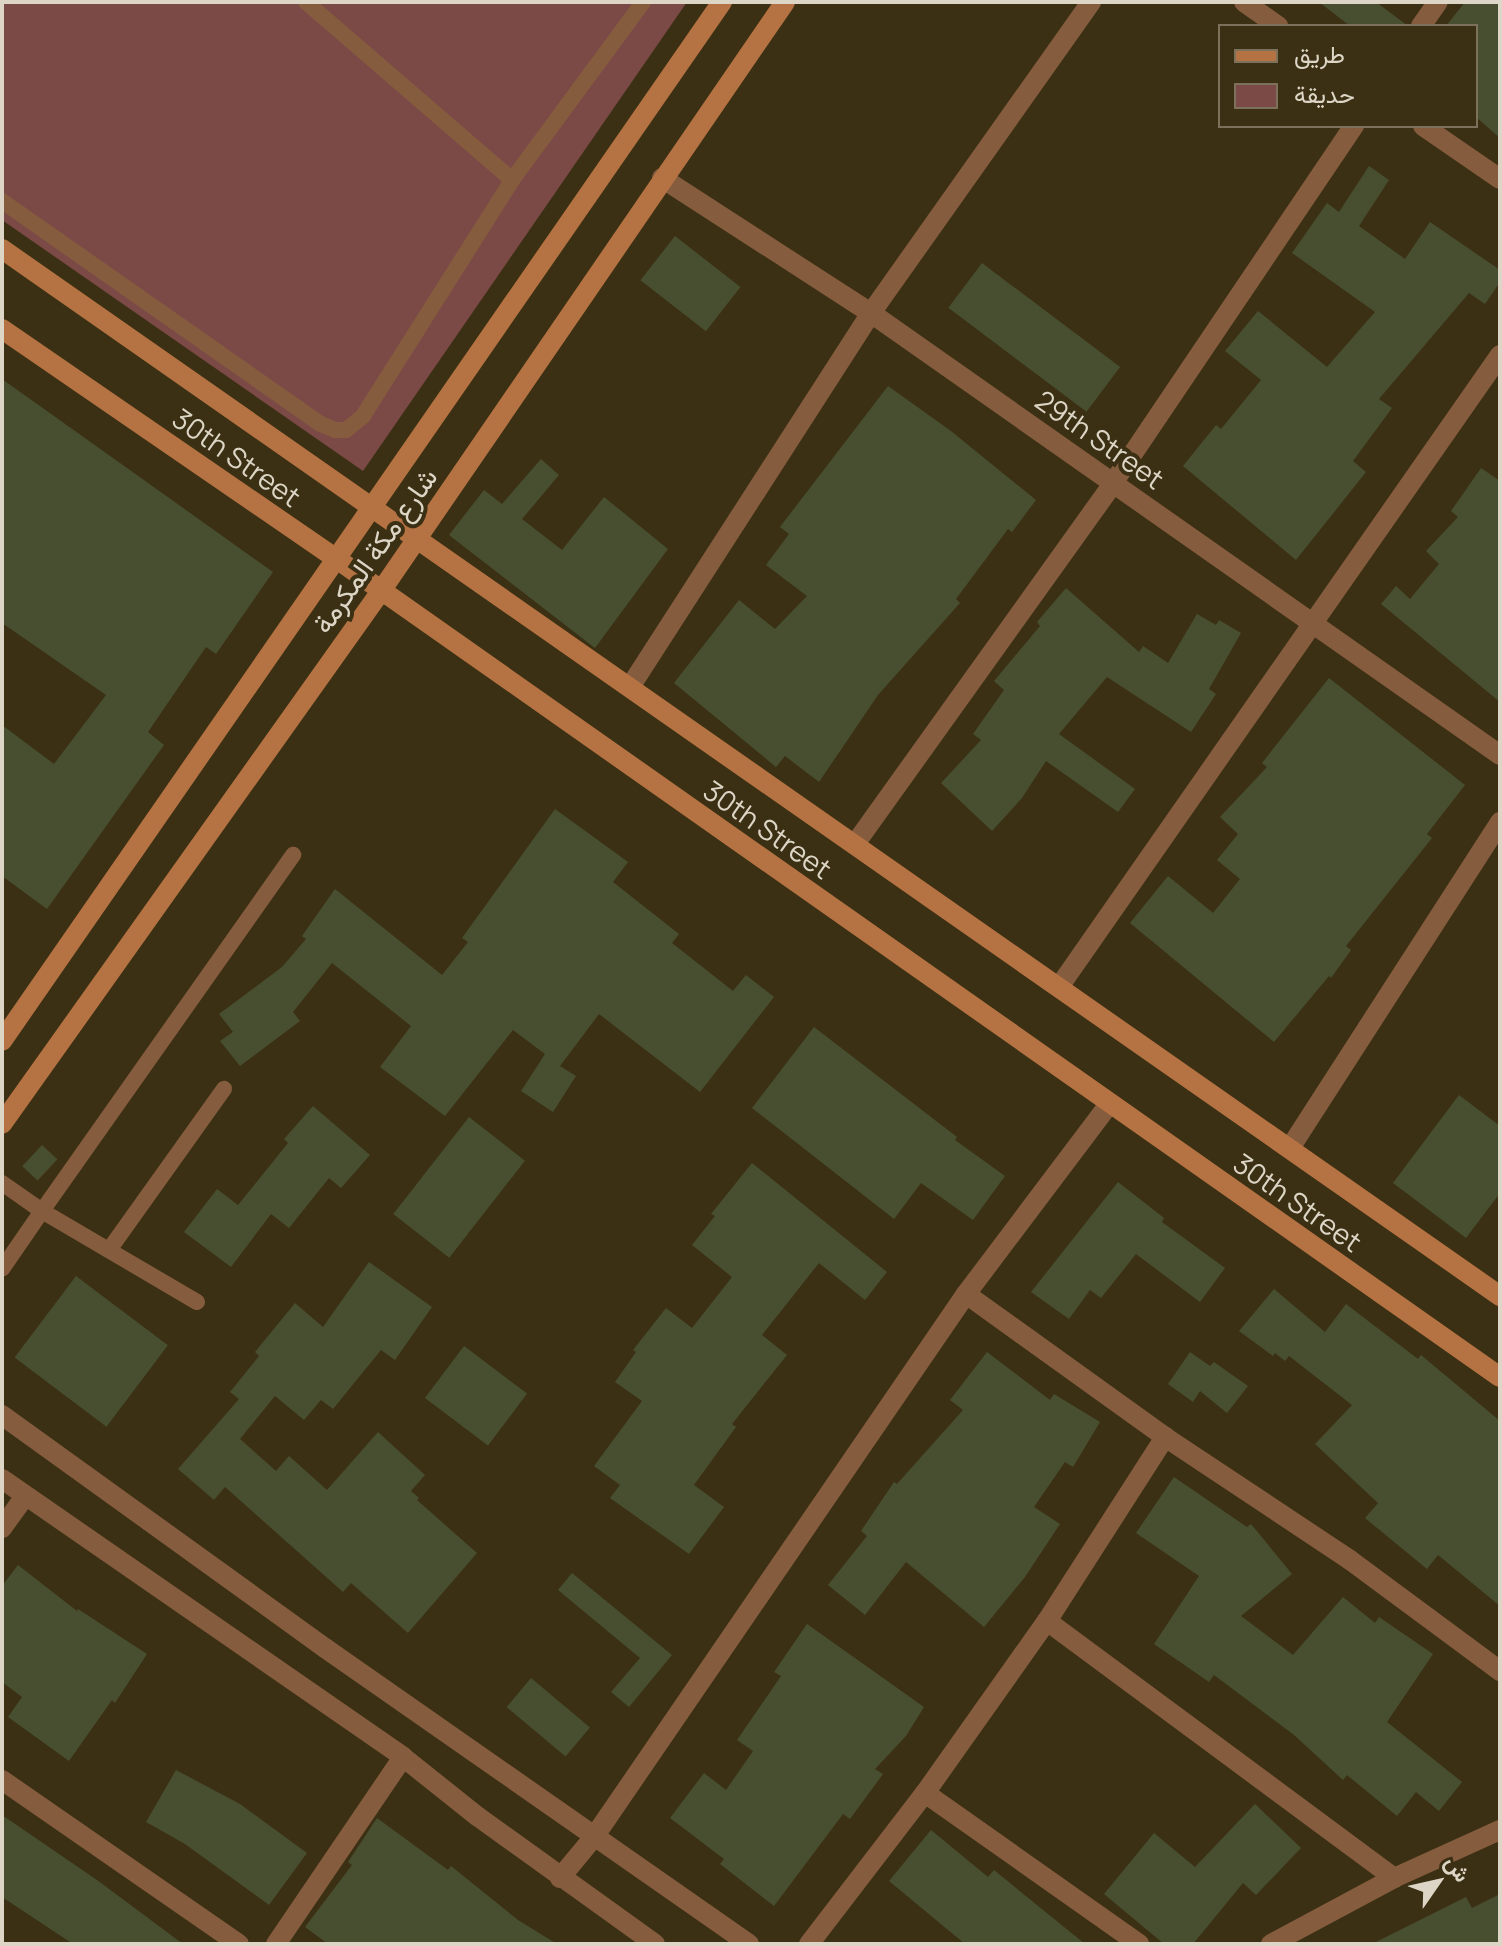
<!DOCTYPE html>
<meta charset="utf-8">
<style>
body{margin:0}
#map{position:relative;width:1502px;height:1946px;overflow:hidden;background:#3b3013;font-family:Manrope,Vazirmatn,sans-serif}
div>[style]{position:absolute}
.green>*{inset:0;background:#7b4946}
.building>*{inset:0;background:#484f31;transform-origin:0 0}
.lane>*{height:16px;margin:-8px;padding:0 8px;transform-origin:8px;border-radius:8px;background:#865c3f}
.street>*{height:20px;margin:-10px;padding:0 10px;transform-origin:10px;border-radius:10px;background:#865c3f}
.secondary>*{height:20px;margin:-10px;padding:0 10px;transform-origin:10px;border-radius:10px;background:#b57242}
span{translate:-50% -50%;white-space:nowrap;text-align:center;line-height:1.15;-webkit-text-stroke:8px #3b3013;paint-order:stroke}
.street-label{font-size:28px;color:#ddd6c6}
.frame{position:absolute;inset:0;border:4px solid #ddd6c6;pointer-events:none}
.legend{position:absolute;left:1218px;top:24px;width:260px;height:104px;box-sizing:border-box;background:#3b3013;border:2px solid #7c725b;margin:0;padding:10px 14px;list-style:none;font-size:24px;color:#ddd6c6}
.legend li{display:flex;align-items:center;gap:16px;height:40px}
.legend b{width:40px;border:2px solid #7c725b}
.north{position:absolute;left:1398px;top:1842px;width:80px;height:80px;-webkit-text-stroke:6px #3b3013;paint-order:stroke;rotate:56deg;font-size:22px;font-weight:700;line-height:32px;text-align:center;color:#ddd6c6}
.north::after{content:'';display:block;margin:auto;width:28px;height:36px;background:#ddd6c6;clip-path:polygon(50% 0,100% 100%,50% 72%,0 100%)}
</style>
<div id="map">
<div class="green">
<div style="clip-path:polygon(2px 2px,687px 2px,363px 471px,2px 220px)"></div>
</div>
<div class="building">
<div style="clip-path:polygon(1319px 2px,1376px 2px,1408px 26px,1350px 26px)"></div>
<div style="clip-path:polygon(1465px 2px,1500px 2px,1500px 138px,1476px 117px,1476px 26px,1446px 26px)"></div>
<div style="clip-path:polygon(1369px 166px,1389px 180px,1359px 226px,1405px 259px,1430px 222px,1500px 270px,1500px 282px,1485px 304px,1469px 293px,1379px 399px,1392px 408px,1353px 461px,1366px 472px,1296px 560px,1183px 466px,1216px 425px,1221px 429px,1261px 380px,1225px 351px,1258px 311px,1327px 367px,1375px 312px,1292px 253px,1327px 203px,1339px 212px)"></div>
<div style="left:675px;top:236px;width:83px;height:56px;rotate:38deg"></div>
<div style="left:982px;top:263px;width:173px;height:56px;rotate:37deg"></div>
<div style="clip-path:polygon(2px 379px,273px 572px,216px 654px,206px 647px,148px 732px,164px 745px,47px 909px,2px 876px,2px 725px,54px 764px,106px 695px,2px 623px)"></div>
<div style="clip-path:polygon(888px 386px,951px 431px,1036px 500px,1012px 532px,1008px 529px,956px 599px,960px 603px,878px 695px,819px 782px,785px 756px,776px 767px,674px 683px,739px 600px,775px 629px,807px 596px,766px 565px,789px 534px,780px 527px)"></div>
<div style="clip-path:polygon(541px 459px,559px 475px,522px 519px,562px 550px,604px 497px,668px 549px,595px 648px,449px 535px,484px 490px,502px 504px)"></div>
<div style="clip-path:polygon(1481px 468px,1500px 481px,1500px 702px,1381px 604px,1396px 586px,1410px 599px,1439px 564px,1426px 551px,1458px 517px,1451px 511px)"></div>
<div style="clip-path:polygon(1066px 588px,1139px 652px,1143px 646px,1168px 663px,1197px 614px,1216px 625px,1219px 620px,1241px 633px,1209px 689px,1216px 694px,1191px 732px,1107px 677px,1059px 734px,1135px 789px,1118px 812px,1046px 761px,1022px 798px,992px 831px,941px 783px,981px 740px,973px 734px,1004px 690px,994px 681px,1040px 626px,1037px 622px)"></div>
<div style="clip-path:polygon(1329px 678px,1465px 785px,1427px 834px,1432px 838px,1346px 946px,1351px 950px,1331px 978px,1329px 976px,1274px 1042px,1130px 923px,1168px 876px,1213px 913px,1240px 879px,1217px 860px,1238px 834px,1220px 817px,1267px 767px,1262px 763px)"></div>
<div style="clip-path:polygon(555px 809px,628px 862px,613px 882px,679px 934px,672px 943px,733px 991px,746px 975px,774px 997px,700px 1092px,599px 1014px,560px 1066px,576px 1076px,553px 1112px,521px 1091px,545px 1054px,513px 1030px,445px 1116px,380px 1067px,411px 1026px,332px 963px,293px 1012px,300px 1021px,240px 1066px,220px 1041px,233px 1032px,219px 1014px,282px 967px,306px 939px,302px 936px,335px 889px,442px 975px,468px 942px,462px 938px)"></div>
<div style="clip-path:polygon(814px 1027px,957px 1137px,955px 1140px,1005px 1176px,973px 1220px,921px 1183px,894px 1219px,752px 1108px)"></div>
<div style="clip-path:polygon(1459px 1095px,1500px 1126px,1500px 1193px,1466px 1238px,1393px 1183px)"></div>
<div style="clip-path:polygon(313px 1106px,370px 1155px,341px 1188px,329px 1178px,289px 1228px,271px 1214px,231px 1267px,184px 1232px,217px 1189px,238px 1205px,288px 1143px,284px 1139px)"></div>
<div style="left:469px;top:1117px;width:71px;height:123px;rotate:38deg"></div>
<div style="left:42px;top:1145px;width:21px;height:29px;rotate:43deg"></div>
<div style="clip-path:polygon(752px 1163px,887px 1272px,865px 1300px,819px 1263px,762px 1335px,787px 1355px,732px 1424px,736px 1427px,694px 1485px,724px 1507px,689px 1554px,610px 1498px,620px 1485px,594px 1466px,642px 1401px,615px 1382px,636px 1352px,633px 1350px,666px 1308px,692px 1328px,732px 1277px,692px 1245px,715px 1216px,711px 1214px)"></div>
<div style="clip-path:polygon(1118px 1182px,1164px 1218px,1162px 1222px,1225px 1268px,1200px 1302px,1136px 1254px,1101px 1298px,1090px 1290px,1069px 1319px,1031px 1292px)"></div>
<div style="clip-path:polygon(369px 1262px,432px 1307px,395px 1360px,381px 1350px,333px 1409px,321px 1400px,304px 1420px,275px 1396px,240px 1439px,276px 1471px,289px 1456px,327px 1490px,378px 1432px,425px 1475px,411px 1491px,419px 1498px,417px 1500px,477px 1553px,408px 1633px,351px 1583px,343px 1592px,225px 1487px,214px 1500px,178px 1469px,239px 1399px,230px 1392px,259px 1356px,255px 1352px,295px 1303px,323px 1327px)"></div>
<div style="left:76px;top:1276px;width:115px;height:102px;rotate:37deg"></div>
<div style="clip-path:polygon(1274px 1289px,1325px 1332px,1346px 1304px,1418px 1359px,1421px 1355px,1500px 1421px,1500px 1606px,1438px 1555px,1427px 1569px,1365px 1518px,1378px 1503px,1315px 1444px,1352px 1405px,1289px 1356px,1285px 1361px,1275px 1353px,1273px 1356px,1239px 1331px)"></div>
<div style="left:464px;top:1346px;width:79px;height:65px;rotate:37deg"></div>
<div style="clip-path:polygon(987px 1352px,1050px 1400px,1054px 1394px,1100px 1422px,1073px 1467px,1065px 1462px,1034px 1507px,1060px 1524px,1025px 1577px,984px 1627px,906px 1562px,865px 1615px,828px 1585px,867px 1536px,861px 1531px,894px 1482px,897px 1484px,963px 1410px,950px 1400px)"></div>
<div style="clip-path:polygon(1190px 1352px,1210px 1366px,1214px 1362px,1248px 1386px,1227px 1413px,1200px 1391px,1193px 1402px,1168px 1384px)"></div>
<div style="clip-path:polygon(1174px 1477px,1247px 1527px,1251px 1524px,1292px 1574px,1241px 1616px,1293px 1655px,1343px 1597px,1375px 1623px,1379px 1617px,1433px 1654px,1387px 1722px,1462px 1782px,1439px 1811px,1416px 1792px,1397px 1816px,1347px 1775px,1343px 1780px,1294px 1735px,1214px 1675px,1209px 1682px,1154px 1644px,1199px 1576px,1136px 1533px)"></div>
<div style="clip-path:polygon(18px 1565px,77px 1611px,78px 1609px,147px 1654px,115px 1703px,112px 1700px,69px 1761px,8px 1717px,22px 1697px,2px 1682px,2px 1586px)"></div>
<div style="clip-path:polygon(572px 1573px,672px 1655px,629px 1707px,611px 1692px,640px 1658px,558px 1590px)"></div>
<div style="clip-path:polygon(807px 1624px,924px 1707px,906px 1736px,875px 1769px,883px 1774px,850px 1819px,843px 1814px,774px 1906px,720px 1864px,724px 1859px,670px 1818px,704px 1773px,726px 1790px,753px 1751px,737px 1740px,781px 1676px,774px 1672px)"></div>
<div style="left:531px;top:1678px;width:77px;height:38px;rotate:40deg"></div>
<div style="clip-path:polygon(176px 1770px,240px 1804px,307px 1853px,269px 1905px,185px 1844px,146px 1822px)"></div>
<div style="clip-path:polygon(1255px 1804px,1301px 1848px,1256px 1895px,1243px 1883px,1193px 1944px,1164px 1944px,1104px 1894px,1154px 1833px,1195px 1867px)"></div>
<div style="clip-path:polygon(2px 1815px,97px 1880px,183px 1944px,73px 1944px,2px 1897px)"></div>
<div style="clip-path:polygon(377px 1818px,448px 1870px,451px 1866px,518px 1920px,557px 1944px,328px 1944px,305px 1927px,352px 1865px,348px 1862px)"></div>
<div style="clip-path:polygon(931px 1830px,988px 1877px,994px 1870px,1085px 1944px,965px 1944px,889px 1881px)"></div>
<div style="clip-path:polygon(1500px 1894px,1500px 1944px,1372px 1944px,1466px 1897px,1472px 1908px)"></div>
</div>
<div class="lane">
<div style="left:306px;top:2px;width:272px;rotate:40.8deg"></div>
<div style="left:2px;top:201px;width:389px;rotate:35deg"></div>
<div style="left:321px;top:424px;width:15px;rotate:23deg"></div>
<div style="left:335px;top:430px;width:11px"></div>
<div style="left:346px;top:430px;width:22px;rotate:-39deg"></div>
<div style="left:363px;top:416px;width:279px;rotate:-57.7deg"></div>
<div style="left:512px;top:180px;width:221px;rotate:-53.6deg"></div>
<div style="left:2px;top:1183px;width:49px;rotate:35deg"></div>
<div style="left:42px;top:1211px;width:70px;rotate:124.6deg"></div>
<div style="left:109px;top:1250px;width:198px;rotate:-54.5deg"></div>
<div style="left:197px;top:1302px;width:180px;rotate:-149.6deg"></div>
<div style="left:42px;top:1211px;width:436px;rotate:-54.8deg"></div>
</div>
<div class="street">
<div style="left:1244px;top:2px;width:42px;rotate:35.2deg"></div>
<div style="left:1421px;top:26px;width:29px;rotate:-55deg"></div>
<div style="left:1423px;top:126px;width:93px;rotate:34.5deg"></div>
<div style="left:662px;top:178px;width:249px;rotate:32.9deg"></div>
<div style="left:871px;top:313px;width:769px;rotate:35.1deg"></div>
<div style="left:630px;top:687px;width:445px;rotate:-57.2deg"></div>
<div style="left:871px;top:313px;width:381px;rotate:-54.7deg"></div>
<div style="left:855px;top:844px;width:444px;rotate:-54.4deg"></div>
<div style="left:1113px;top:483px;width:431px;rotate:-56deg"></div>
<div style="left:1059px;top:987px;width:771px;rotate:-55.09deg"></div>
<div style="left:1290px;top:1148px;width:388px;rotate:-57.2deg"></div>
<div style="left:966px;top:1294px;width:245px;rotate:35.7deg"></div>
<div style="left:1165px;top:1437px;width:222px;rotate:33.6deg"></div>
<div style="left:1350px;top:1560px;width:187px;rotate:36.5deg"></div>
<div style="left:2px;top:1415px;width:398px;rotate:35.8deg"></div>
<div style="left:325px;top:1648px;width:517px;rotate:34.92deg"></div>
<div style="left:2px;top:1479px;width:488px;rotate:34.7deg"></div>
<div style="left:403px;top:1757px;width:95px;rotate:38.6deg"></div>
<div style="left:477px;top:1816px;width:219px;rotate:35.7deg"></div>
<div style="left:2px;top:1528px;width:39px;rotate:-54deg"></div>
<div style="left:1047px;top:1621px;width:432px;rotate:36.5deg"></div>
<div style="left:2px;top:1780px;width:288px;rotate:34.7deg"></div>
<div style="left:925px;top:1793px;width:262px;rotate:35.2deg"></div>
<div style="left:560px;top:1878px;width:53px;rotate:-50.3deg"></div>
<div style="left:594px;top:1837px;width:658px;rotate:-55.59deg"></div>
<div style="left:966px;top:1294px;width:238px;rotate:-53deg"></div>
<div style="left:276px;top:1944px;width:226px;rotate:-55.8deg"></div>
<div style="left:809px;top:1944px;width:190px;rotate:-52.5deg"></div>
<div style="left:925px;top:1793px;width:211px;rotate:-54.7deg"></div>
<div style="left:1047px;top:1621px;width:219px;rotate:-57.3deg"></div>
<div style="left:1271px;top:1944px;width:140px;rotate:-28.2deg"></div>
<div style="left:1394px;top:1878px;width:116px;rotate:-24.4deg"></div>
</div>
<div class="secondary">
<div style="left:2px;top:249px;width:1828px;rotate:34.95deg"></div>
<div style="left:2px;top:329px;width:403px;rotate:34.5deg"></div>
<div style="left:334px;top:557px;width:1425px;rotate:35.12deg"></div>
<div style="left:2px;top:1041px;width:1264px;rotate:-55.28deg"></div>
<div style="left:2px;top:1124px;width:654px;rotate:-54.58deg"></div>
<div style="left:381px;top:591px;width:714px;rotate:-55.55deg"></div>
</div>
<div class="street-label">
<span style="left:1100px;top:439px;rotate:35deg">29th Street</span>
<span style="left:237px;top:457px;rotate:35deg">30th Street</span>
<span style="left:374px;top:550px;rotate:-55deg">شارع مكة المكرمة</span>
<span style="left:768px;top:829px;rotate:35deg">30th Street</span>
<span style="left:1298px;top:1202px;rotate:35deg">30th Street</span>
</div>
<div class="frame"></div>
<ul class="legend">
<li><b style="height:10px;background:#b57242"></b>طريق</li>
<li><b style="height:22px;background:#7b4946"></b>حديقة</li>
</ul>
<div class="north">ش</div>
</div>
